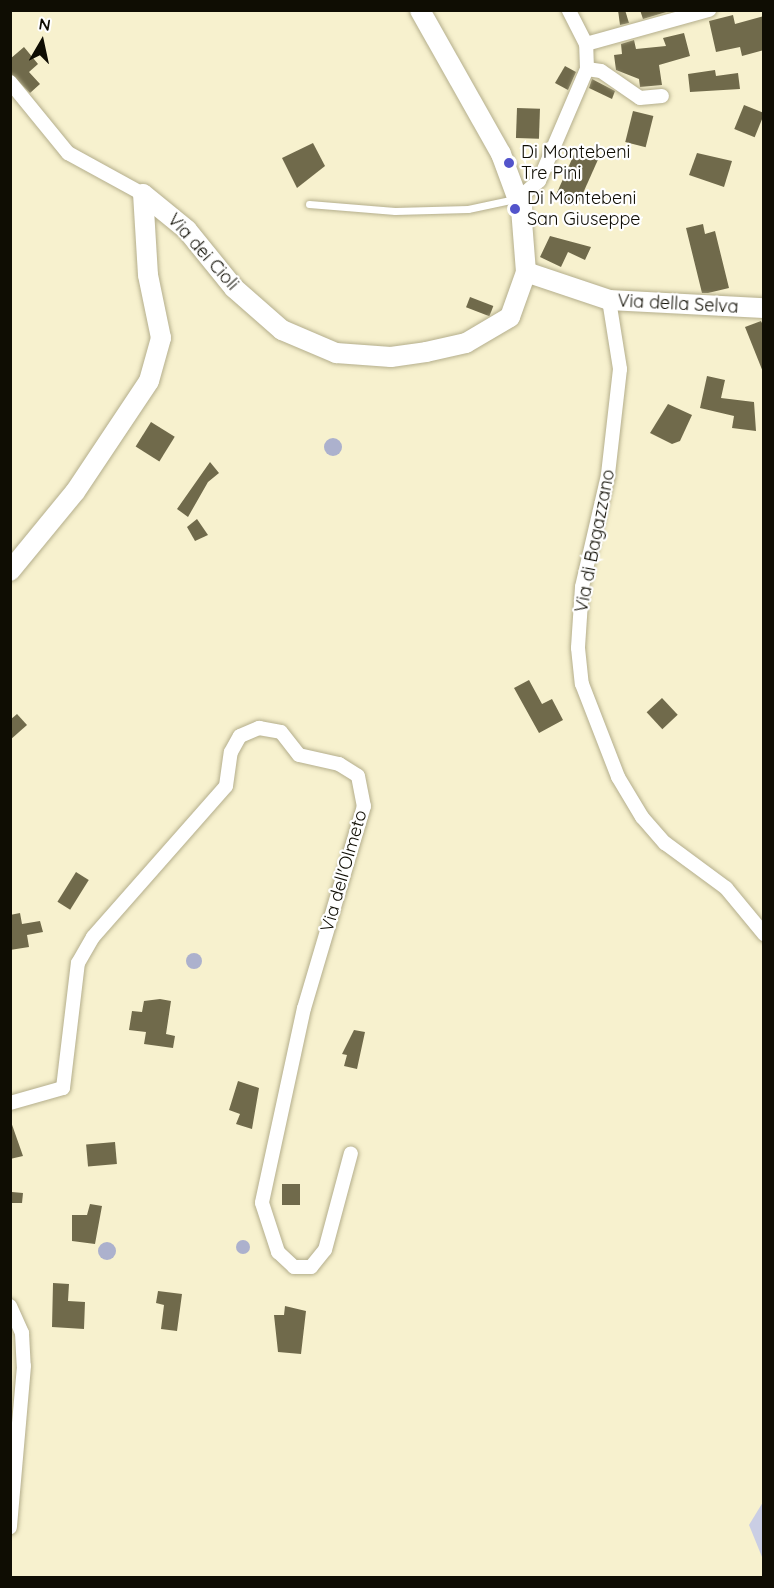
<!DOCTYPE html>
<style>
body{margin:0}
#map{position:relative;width:774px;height:1588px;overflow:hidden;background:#f7f1ce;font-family:Quicksand,sans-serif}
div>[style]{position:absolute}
.green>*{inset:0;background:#cacee4}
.water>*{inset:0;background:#acb1cd}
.round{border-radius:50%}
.building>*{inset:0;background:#706a4b;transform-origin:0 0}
.roads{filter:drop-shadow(0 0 2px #b4ae8c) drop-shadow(0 0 2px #b4ae8c)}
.lane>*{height:7px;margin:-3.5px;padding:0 3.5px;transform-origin:3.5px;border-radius:3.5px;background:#fff}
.street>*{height:14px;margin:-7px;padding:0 7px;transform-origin:7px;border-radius:7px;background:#fff}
.secondary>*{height:20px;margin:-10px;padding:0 10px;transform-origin:10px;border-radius:10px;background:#fff}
.dots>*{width:16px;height:16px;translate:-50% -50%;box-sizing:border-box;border:3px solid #fff;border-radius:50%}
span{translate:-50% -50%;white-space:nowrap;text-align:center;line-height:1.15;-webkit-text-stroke:4.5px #fff;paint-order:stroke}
.poi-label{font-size:18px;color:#0f0d03}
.left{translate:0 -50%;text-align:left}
.street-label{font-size:18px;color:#0f0d03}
.frame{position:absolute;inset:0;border:12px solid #0f0d03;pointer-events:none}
.north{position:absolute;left:12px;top:12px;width:60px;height:60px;-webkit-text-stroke:4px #fff;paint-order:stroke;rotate:9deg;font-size:16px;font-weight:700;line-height:24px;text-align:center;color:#0f0d03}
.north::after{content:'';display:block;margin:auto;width:21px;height:27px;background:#0f0d03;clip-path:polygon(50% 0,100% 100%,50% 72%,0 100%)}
</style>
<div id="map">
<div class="green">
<div style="clip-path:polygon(763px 1502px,764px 1556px,762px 1557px,749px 1525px)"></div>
</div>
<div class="water">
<div class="round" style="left:324px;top:438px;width:18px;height:18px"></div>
<div class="round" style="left:186px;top:953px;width:16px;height:16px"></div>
<div class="round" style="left:236px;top:1240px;width:14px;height:14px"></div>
<div class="round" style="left:98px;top:1242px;width:18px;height:18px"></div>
</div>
<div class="building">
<div style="clip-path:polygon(618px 10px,625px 10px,629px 23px,620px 25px)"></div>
<div style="clip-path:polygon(640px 10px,673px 10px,643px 19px)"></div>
<div style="clip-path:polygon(733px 15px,735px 24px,764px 16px,764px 50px,742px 56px,740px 47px,716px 52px,709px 21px)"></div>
<div style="clip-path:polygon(684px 33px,690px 56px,659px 65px,662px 85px,640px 87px,639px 79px,616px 70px,614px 55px,622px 54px,621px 44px,634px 40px,636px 49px,666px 46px,663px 38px)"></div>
<div style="clip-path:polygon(24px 47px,38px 64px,29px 72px,40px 84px,30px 93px,10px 73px,10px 59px)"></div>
<div style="clip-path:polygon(565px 66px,576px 72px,568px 90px,555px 83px)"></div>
<div style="clip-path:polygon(715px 70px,716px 76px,738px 73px,740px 89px,690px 92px,688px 74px)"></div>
<div style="clip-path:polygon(592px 79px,615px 91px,612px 99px,589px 88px)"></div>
<div style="left:744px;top:105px;width:22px;height:26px;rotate:22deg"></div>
<div style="left:517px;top:108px;width:23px;height:30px;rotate:2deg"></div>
<div style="left:633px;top:111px;width:21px;height:32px;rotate:14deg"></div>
<div style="clip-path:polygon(313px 143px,325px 166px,297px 188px,282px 158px)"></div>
<div style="left:576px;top:150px;width:24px;height:51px;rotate:24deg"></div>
<div style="clip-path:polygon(697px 153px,732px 161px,724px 187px,689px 175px)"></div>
<div style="clip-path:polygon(703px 224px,705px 234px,715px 231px,729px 288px,708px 293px,702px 293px,686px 228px)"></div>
<div style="clip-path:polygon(550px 236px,591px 247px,585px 260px,568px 252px,561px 267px,540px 257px)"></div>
<div style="left:470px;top:297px;width:25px;height:11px;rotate:21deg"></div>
<div style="clip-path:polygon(761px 321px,764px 327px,763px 372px,745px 327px)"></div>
<div style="clip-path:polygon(707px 376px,725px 380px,721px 398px,754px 402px,756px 431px,732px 428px,734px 416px,700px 408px)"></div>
<div style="clip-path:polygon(668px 404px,692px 415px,680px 441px,672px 444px,650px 433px)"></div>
<div style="left:151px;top:422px;width:28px;height:29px;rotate:32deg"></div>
<div style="clip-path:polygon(210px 462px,219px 473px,208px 482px,188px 517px,177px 509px)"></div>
<div style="clip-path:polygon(197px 519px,208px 535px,195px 541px,187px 527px)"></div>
<div style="clip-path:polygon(529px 680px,542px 704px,552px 699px,563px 720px,539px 733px,514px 688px)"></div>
<div style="left:662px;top:698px;width:23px;height:21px;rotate:47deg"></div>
<div style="clip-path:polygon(17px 714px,27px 725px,10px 740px,10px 720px)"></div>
<div style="left:76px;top:872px;width:15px;height:35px;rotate:32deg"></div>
<div style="clip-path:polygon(20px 913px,22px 924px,40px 921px,43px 932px,27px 935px,29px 947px,10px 950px,10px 915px)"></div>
<div style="clip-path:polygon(160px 999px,171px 1001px,166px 1034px,175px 1036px,173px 1048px,144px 1044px,146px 1032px,129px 1030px,132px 1011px,142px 1012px,144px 1001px)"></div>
<div style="clip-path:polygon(354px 1030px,365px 1032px,357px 1069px,344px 1066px,347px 1055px,342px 1054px)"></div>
<div style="clip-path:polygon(238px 1081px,259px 1088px,252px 1129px,236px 1124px,240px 1114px,229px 1110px)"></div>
<div style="clip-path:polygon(10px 1119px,23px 1156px,10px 1159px)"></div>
<div style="left:115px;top:1142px;width:22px;height:29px;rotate:85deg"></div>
<div style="left:282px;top:1184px;width:18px;height:21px"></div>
<div style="clip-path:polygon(12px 1192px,23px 1193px,22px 1203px,12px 1203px)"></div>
<div style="clip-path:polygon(90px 1204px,102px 1206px,95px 1244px,72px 1241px,72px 1215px,87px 1215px)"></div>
<div style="clip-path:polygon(53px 1283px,69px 1284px,68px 1301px,85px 1302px,84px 1329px,52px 1327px)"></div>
<div style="clip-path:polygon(158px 1291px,182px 1294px,177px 1331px,161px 1329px,164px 1305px,156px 1303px)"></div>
<div style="clip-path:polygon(285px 1306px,306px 1311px,301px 1354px,278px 1352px,274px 1315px,284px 1315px)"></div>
</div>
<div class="roads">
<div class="lane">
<div style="left:309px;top:204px;width:86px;rotate:4.7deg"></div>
<div style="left:395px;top:211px;width:73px;rotate:-1.6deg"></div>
<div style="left:468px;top:209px;width:48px;rotate:-12deg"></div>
</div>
<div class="street">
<div style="left:586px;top:44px;width:128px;rotate:-15.5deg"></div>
<div style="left:587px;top:69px;width:14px;rotate:8deg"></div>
<div style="left:601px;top:71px;width:47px;rotate:34.7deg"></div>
<div style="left:640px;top:98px;width:22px;rotate:-5deg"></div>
<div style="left:10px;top:82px;width:92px;rotate:50.8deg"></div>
<div style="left:68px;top:153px;width:85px;rotate:28.7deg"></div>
<div style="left:518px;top:199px;width:28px;rotate:-41deg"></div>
<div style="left:539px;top:181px;width:122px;rotate:-66.8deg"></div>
<div style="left:587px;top:69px;width:25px;rotate:-92deg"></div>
<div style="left:586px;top:44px;width:38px;rotate:-117deg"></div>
<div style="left:609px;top:300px;width:70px;rotate:80.9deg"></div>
<div style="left:620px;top:369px;width:107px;rotate:96.5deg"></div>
<div style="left:608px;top:475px;width:115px;rotate:103.1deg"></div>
<div style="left:582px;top:587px;width:61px;rotate:93.8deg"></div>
<div style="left:578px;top:648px;width:36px;rotate:84deg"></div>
<div style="left:582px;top:684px;width:100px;rotate:68.8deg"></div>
<div style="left:618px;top:777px;width:47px;rotate:59deg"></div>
<div style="left:642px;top:817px;width:35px;rotate:49deg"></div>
<div style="left:665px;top:843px;width:76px;rotate:36.4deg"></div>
<div style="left:726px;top:888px;width:60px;rotate:50.4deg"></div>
<div style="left:10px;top:1103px;width:55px;rotate:-15.8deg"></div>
<div style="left:63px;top:1088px;width:126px;rotate:-83.2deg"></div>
<div style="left:78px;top:963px;width:30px;rotate:-60deg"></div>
<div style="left:93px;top:937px;width:201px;rotate:-48.6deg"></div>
<div style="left:226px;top:786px;width:34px;rotate:-82deg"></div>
<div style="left:231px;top:752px;width:18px;rotate:-61deg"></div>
<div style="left:240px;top:736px;width:21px;rotate:-23deg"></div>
<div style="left:259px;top:728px;width:22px;rotate:10deg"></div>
<div style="left:281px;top:732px;width:29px;rotate:52deg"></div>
<div style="left:299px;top:755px;width:41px;rotate:12.7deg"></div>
<div style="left:339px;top:764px;width:22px;rotate:32deg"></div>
<div style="left:358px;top:776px;width:31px;rotate:79deg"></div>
<div style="left:364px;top:806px;width:211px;rotate:106.5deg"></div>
<div style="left:304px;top:1008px;width:199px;rotate:102.2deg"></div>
<div style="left:262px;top:1203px;width:52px;rotate:71.9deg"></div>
<div style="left:278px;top:1252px;width:22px;rotate:43deg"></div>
<div style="left:294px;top:1267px;width:17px"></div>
<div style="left:311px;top:1267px;width:22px;rotate:-51deg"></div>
<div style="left:325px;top:1250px;width:100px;rotate:-75deg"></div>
<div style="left:10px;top:1306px;width:30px;rotate:66deg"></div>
<div style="left:22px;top:1333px;width:33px;rotate:87deg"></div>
<div style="left:24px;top:1366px;width:162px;rotate:95deg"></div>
</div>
<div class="secondary">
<div style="left:526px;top:272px;width:88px;rotate:18.6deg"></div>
<div style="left:609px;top:300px;width:155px;rotate:3deg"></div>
<div style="left:10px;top:571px;width:102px;rotate:-50.6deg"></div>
<div style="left:75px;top:492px;width:133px;rotate:-56.3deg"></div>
<div style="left:149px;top:381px;width:45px;rotate:-74.4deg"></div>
<div style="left:161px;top:338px;width:64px;rotate:-101.7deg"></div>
<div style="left:148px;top:275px;width:81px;rotate:-93.5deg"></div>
<div style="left:143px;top:194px;width:57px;rotate:39.3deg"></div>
<div style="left:187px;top:230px;width:75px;rotate:51deg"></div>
<div style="left:234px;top:288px;width:64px;rotate:41.2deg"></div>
<div style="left:282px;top:330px;width:59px;rotate:23.1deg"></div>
<div style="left:336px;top:353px;width:55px;rotate:4.2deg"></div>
<div style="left:391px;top:357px;width:35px;rotate:-8deg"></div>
<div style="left:426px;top:352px;width:41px;rotate:-12.7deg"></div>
<div style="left:466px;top:343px;width:51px;rotate:-30.6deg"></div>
<div style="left:510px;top:317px;width:48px;rotate:-70.4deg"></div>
<div style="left:526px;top:272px;width:64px;rotate:-94.5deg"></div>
<div style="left:521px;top:208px;width:58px;rotate:-110.3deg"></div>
<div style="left:501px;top:154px;width:165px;rotate:-119.4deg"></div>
</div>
</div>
<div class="dots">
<div style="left:509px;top:163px;background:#5354cb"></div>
<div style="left:515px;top:209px;background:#5354cb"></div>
</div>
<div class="poi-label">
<span class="left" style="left:521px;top:163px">Di Montebeni<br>Tre Pini</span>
<span class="left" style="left:527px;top:209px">Di Montebeni<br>San Giuseppe</span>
</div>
<div class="street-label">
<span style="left:203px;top:252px;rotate:48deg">Via dei Cioli</span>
<span style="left:678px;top:304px;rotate:3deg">Via della Selva</span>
<span style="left:595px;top:541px;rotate:-79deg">Via di Bagazzano</span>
<span style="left:344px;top:871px;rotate:-74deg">Via dell'Olmeto</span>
</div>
<div class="frame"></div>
<div class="north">N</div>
</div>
